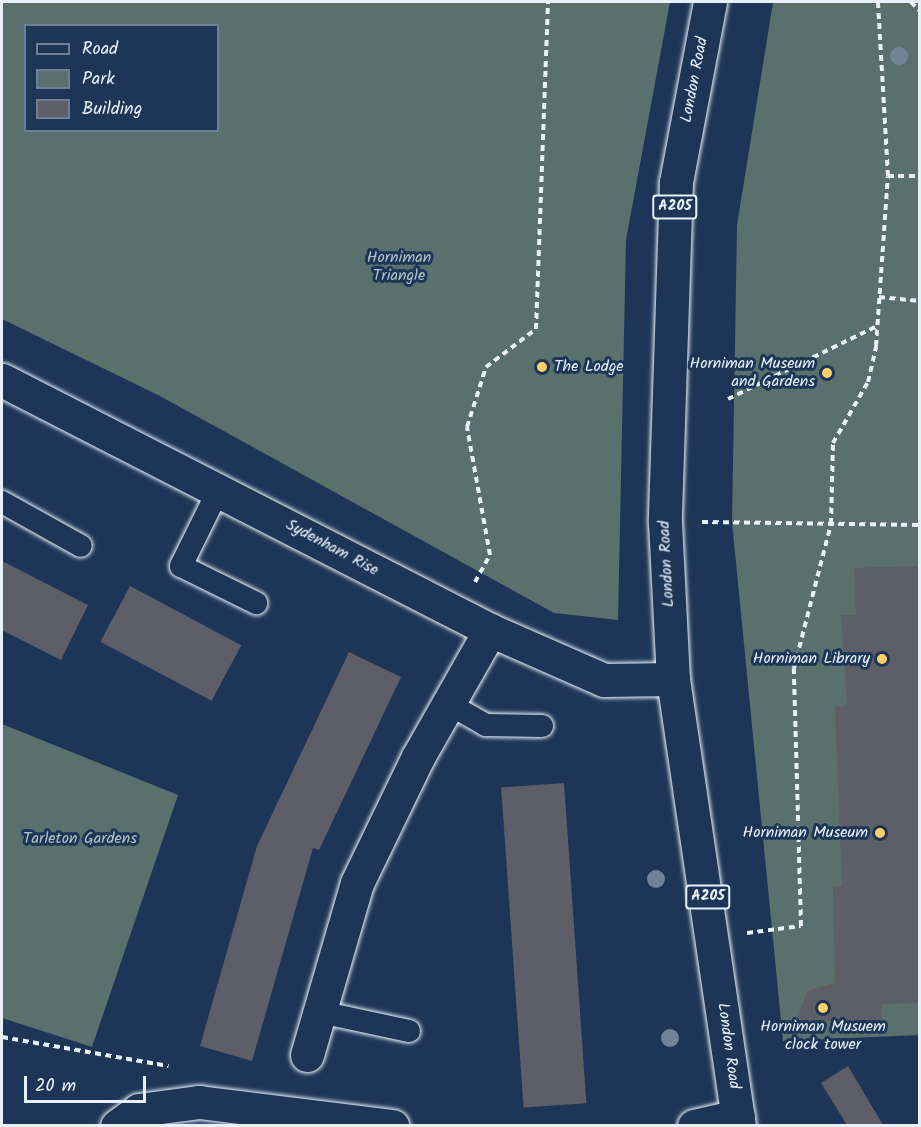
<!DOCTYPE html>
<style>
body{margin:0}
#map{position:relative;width:921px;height:1127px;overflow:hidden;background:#1d3557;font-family:Kalam,sans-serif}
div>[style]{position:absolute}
.green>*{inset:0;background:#5a706c}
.building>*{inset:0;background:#5d5e68;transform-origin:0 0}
.path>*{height:4px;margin-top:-2px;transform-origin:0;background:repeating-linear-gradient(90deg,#e8f1f8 0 6px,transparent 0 10.5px)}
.roads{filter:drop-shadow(0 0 2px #e8f1f8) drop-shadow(0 0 2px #e8f1f8)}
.lane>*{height:22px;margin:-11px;padding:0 11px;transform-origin:11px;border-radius:11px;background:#1d3557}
.street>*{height:33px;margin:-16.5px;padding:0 16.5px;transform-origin:16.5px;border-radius:16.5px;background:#1d3557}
.highway>*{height:33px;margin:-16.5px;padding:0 16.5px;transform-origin:16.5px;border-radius:16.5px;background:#1d3557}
.trees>*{width:18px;height:18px;margin:-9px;border-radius:50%;background:#718495}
.dots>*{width:16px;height:16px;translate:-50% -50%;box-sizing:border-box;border:3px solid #1d3557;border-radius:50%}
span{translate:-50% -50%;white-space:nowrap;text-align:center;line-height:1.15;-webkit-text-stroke:6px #1d3557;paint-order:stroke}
.shield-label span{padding:2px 4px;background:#1d3557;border:2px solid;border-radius:4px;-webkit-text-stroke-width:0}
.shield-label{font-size:15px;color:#e8f1f8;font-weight:700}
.street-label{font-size:16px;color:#e8f1f8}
.park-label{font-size:16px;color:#b6c4c7}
.poi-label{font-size:16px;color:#e8f1f8}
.right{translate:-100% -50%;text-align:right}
.left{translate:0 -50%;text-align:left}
.frame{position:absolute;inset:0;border:3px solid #e8f1f8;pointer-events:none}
.legend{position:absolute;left:24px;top:24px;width:195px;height:108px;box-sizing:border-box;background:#1d3557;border:2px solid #6e8097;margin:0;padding:8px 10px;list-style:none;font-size:18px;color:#e8f1f8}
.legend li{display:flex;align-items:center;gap:12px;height:30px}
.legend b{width:30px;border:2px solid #6e8097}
.scale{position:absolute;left:24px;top:1076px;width:122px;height:27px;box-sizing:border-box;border:3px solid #e8f1f8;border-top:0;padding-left:8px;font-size:18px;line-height:21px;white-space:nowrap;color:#e8f1f8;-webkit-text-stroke:4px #1d3557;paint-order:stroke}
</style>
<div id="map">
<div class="green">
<div style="clip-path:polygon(evenodd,2px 2px,670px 2px,626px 240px,618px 620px,554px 613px,160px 396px,2px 319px,2px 2px,26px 26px,218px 26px,218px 130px,26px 130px,26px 26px)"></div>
<div style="clip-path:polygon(773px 2px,919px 2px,919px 1035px,783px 1041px,732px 522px,737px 225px)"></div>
<div style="clip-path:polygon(2px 724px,178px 795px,92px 1047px,2px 1018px)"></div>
</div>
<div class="building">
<div style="clip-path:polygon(2px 561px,88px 605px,61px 660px,2px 630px)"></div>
<div style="clip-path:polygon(920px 566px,920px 1003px,881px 1004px,882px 1021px,797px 1021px,807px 991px,835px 983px,833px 886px,842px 886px,835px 707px,847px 706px,841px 615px,856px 615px,854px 568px)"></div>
<div style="left:130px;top:586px;width:126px;height:63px;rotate:28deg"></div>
<div style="clip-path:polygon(349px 652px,401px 677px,319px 850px,313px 848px,252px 1061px,200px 1046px,257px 846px)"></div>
<div style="left:564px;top:783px;width:321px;height:63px;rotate:86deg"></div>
<div style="clip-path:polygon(848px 1066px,883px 1125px,847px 1125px,821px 1083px)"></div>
</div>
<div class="path">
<div style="left:911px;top:2px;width:13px;rotate:45deg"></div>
<div style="left:888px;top:176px;width:32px"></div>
<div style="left:879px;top:297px;width:41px;rotate:5.6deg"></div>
<div style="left:728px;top:399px;width:166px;rotate:-26.1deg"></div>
<div style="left:702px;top:522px;width:218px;rotate:0.8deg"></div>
<div style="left:475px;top:582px;width:31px;rotate:-61deg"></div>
<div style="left:490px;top:555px;width:130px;rotate:-100.2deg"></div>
<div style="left:467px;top:427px;width:63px;rotate:-72.4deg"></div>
<div style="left:486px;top:367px;width:63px;rotate:-37.2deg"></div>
<div style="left:536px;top:329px;width:327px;rotate:-87.9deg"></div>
<div style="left:747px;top:933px;width:54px;rotate:-7.4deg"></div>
<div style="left:801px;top:926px;width:258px;rotate:-91.6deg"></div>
<div style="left:794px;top:668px;width:149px;rotate:-75.6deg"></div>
<div style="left:831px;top:524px;width:81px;rotate:-88.6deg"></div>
<div style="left:833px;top:443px;width:70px;rotate:-60.2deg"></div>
<div style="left:868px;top:382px;width:37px;rotate:-77deg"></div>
<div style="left:876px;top:346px;width:170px;rotate:-86deg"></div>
<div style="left:888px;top:176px;width:174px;rotate:-93.3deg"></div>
<div style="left:2px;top:1037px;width:169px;rotate:9.9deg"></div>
</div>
<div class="roads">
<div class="lane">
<div style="left:219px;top:489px;width:86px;rotate:116.3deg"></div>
<div style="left:181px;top:566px;width:84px;rotate:26.3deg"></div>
<div style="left:2px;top:502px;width:90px;rotate:29.1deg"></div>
<div style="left:449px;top:704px;width:43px;rotate:29.6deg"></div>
<div style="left:486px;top:725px;width:56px;rotate:1deg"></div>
<div style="left:320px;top:1012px;width:91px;rotate:12.1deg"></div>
</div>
<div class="street">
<div style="left:2px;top:380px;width:548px;rotate:27.13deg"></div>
<div style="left:490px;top:630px;width:124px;rotate:23.7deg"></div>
<div style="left:604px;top:680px;width:69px;rotate:-0.8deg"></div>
<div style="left:307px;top:1055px;width:179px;rotate:-73.8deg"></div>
<div style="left:357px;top:883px;width:140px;rotate:-64.2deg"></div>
<div style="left:418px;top:757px;width:146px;rotate:-60.4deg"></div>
<div style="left:117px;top:1126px;width:27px;rotate:-36deg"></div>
<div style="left:139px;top:1110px;width:61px;rotate:-7.6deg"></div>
<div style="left:199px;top:1102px;width:195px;rotate:7.1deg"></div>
<div style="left:694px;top:1126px;width:45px;rotate:-12.8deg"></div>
</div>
<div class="highway">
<div style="left:710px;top:2px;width:183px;rotate:100.7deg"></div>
<div style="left:676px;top:182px;width:340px;rotate:91.9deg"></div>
<div style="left:665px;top:522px;width:157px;rotate:87.1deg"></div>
<div style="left:673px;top:679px;width:452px;rotate:81.6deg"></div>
</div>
</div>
<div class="trees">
<div style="left:899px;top:56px"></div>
<div style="left:656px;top:879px"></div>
<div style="left:670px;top:1038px"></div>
</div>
<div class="dots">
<div style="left:542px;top:367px;background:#ffd166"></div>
<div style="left:827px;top:373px;background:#ffd166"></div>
<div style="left:882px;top:659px;background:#ffd166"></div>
<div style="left:880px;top:833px;background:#ffd166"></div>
<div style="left:823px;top:1008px;background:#ffd166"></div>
</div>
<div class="shield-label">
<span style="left:675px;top:207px">A205</span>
<span style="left:708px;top:897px">A205</span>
</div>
<div class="street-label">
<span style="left:695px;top:80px;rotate:-79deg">London Road</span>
<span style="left:332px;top:548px;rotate:28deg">Sydenham Rise</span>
<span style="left:667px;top:564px;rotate:-93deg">London Road</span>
<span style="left:728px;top:1046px;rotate:82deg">London Road</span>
</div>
<div class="park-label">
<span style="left:399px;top:267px">Horniman<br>Triangle</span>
<span style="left:80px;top:839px">Tarleton Gardens</span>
</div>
<div class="poi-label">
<span class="right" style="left:815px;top:373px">Horniman Museum<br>and Gardens</span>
<span class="left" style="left:554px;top:367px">The Lodge</span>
<span class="right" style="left:870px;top:659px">Horniman Library</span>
<span class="right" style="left:868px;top:833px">Horniman Museum</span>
<span style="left:823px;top:1036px">Horniman Musuem<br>clock tower</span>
</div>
<div class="frame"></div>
<ul class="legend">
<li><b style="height:8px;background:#1d3557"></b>Road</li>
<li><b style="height:16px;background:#5a706c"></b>Park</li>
<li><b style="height:16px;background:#5d5e68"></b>Building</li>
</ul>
<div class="scale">20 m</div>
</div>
